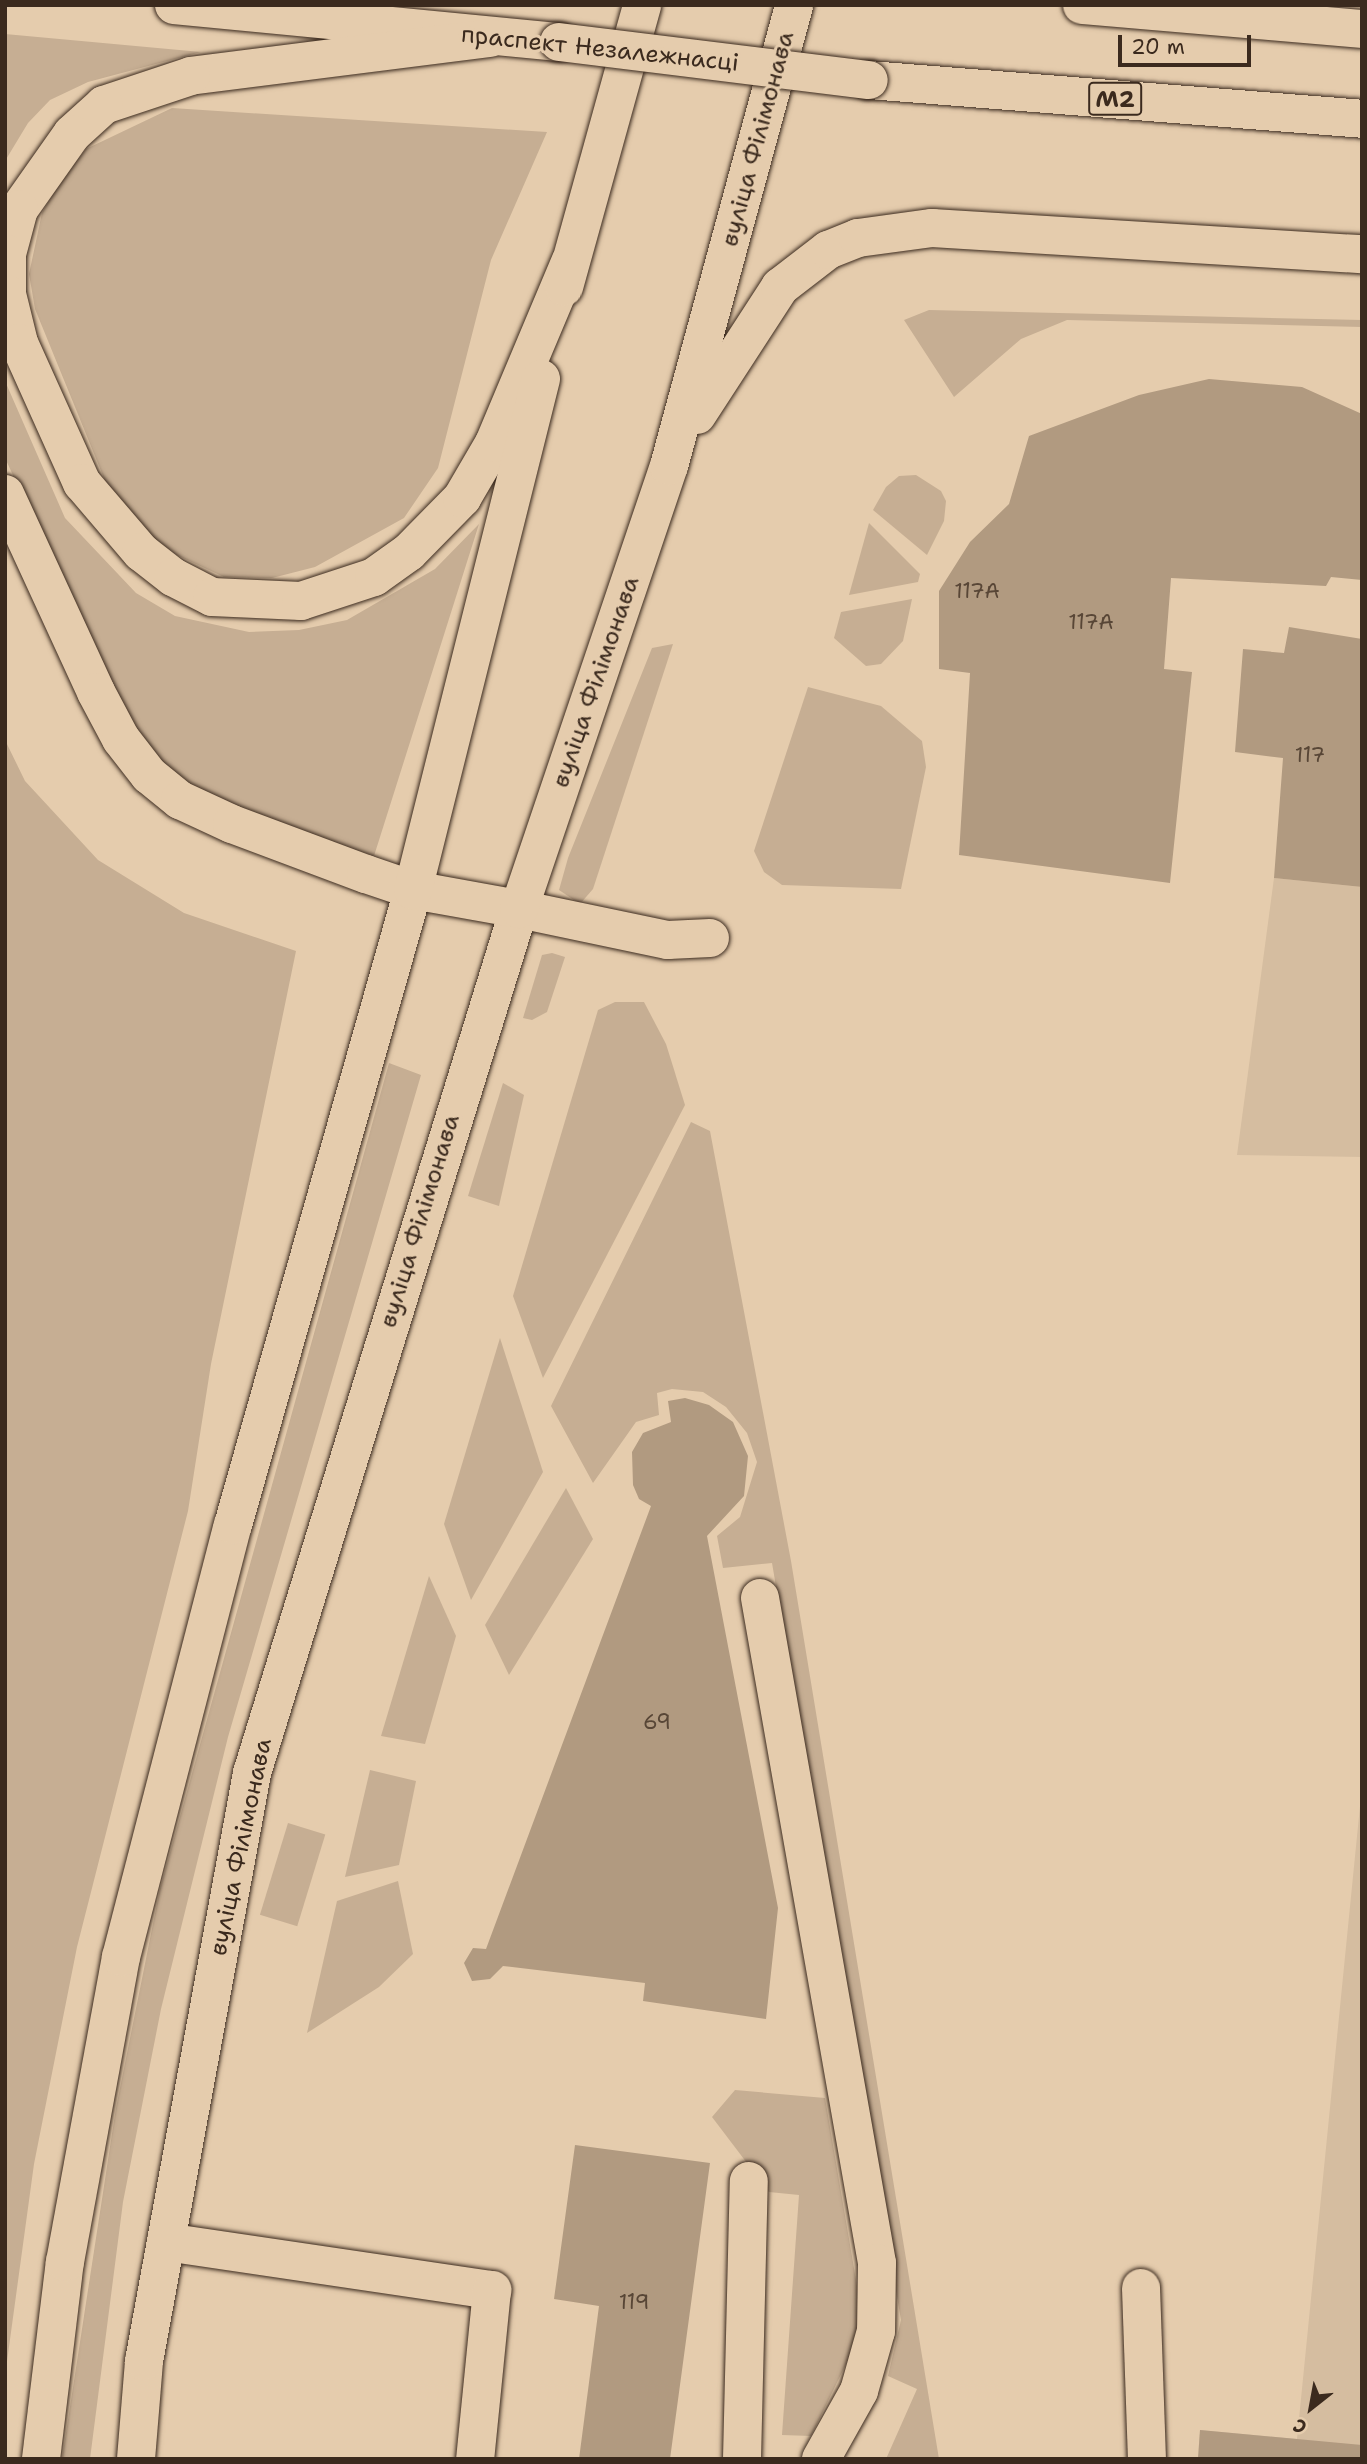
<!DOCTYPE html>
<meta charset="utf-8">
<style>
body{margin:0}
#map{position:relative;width:1367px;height:2464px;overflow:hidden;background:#e5ccad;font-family:"Shantell Sans",sans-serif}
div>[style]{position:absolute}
.built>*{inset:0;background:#d5bda0}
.green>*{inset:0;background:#c6ae93;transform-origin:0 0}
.building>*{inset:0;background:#b19a80}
.roads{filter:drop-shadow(0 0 2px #3b2a1e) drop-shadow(0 0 2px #3b2a1e)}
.minor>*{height:38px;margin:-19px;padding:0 19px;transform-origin:19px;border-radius:19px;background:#e5ccad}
.major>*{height:38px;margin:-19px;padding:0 19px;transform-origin:19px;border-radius:19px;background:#e5ccad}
.bridges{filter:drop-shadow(0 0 2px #3b2a1e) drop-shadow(0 0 2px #3b2a1e)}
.major-bridge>*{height:38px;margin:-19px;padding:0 19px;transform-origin:19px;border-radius:19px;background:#e5ccad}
span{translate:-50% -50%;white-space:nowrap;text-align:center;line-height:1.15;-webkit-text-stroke:6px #e5ccad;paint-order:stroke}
.number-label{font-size:21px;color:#584636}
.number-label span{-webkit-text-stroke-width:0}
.shield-label span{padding:2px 5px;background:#e5ccad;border:2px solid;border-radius:5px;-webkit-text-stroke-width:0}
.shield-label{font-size:23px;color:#3b2a1e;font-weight:700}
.street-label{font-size:24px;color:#3b2a1e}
.frame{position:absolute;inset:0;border:7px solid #3b2a1e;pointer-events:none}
.north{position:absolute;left:1276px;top:2373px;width:70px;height:70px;-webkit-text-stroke:5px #e5ccad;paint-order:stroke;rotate:211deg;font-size:19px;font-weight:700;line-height:28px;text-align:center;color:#3b2a1e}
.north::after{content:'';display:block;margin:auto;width:24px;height:32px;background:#3b2a1e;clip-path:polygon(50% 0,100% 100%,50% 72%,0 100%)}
.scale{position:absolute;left:1118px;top:35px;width:133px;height:32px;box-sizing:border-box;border:4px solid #3b2a1e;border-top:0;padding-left:9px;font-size:21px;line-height:24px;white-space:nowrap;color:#3b2a1e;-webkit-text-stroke:5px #e5ccad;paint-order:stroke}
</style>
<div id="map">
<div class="built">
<div style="clip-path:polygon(1274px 878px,1362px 887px,1362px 1157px,1237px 1155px)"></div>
<div style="clip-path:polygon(1362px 1786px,1362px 2459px,1198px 2459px,1200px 2430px,1297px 2439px)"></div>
</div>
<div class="green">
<div style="clip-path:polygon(5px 34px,201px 52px,88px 82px,50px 100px,28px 123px,5px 161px)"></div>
<div style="clip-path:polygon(172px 108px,547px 132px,491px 260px,438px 468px,404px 518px,315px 567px,272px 578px,224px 577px,166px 550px,138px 525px,106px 483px,35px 309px,29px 274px,42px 213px,58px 185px,86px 149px)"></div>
<div style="clip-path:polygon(929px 310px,1362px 320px,1362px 327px,1067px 320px,1021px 339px,954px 397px,904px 320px)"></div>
<div style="clip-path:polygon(5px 381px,65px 518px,136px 593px,175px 616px,249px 632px,299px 630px,347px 620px,435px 569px,479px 524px,374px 856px,242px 814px,196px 793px,138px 745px,5px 458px)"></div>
<div style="clip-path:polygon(916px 475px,941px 491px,946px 501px,944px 521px,927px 555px,873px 510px,886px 487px,899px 476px)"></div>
<div style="clip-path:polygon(869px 523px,920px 574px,918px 582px,849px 595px)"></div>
<div style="clip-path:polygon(912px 599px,903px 641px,881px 664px,866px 666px,834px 638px,841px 612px)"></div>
<div style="clip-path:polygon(673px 644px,593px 889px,580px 904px,559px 890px,568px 858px,652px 648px)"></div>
<div style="clip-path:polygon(808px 687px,881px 706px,922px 741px,926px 767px,901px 889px,782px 885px,764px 872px,754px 851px)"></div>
<div style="clip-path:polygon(5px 740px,25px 781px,98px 860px,184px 913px,296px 951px,211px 1364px,188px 1511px,77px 1947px,34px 2164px,5px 2376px)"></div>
<div style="clip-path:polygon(552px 953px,565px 957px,547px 1012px,532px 1020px,523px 1018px,542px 955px)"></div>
<div style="clip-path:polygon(615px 1002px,644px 1002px,666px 1044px,685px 1105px,543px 1378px,513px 1296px,598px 1010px)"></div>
<div style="clip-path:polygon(389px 1063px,421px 1075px,228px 1737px,161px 2009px,123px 2202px,90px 2459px,62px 2459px,116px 2108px,160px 1889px)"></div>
<div style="clip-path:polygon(503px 1083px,524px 1095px,499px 1206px,468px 1196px)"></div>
<div style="clip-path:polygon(691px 1122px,710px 1131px,791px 1561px,939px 2459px,886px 2459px,917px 2389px,888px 2376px,901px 2320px,772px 1563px,723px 1568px,717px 1536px,740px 1517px,757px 1462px,747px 1433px,726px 1407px,703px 1392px,672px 1389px,657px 1393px,659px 1415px,636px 1422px,593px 1483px,551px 1406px)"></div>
<div style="clip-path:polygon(500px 1338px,543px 1472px,471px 1600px,444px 1524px)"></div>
<div style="clip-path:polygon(566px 1488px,593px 1539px,509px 1675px,485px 1625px)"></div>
<div style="clip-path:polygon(429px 1576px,456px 1636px,425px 1744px,381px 1736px)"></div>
<div style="clip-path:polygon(370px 1770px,416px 1781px,399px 1865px,345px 1877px)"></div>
<div style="left:288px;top:1823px;width:39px;height:96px;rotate:17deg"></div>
<div style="clip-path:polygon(398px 1881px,413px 1954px,379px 1987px,307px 2033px,337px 1901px)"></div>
<div style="clip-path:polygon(735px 2090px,825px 2098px,864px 2327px,811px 2436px,782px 2435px,799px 2195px,769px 2192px,712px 2117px)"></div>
</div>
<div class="building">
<div style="clip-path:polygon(1209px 379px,1302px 387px,1362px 414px,1362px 580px,1331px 577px,1326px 586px,1171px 578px,1164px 669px,1192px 672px,1170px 883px,959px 855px,970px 673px,939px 669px,939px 591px,970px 542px,1009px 504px,1029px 436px,1139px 395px)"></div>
<div style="clip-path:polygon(1289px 627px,1362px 639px,1362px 887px,1274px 878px,1283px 758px,1235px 752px,1243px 649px,1284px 653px)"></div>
<div style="clip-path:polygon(685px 1398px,709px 1405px,733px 1422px,748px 1456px,744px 1496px,707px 1536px,778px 1908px,766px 2019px,643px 2001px,645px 1983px,503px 1966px,490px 1979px,472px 1981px,464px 1963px,473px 1948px,486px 1949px,651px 1506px,639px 1499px,633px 1485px,632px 1452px,643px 1433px,671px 1422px,668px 1401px)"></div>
<div style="clip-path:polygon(575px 2145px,710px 2163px,670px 2459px,579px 2459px,599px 2306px,554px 2299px)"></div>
<div style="clip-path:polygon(1200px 2430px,1362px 2445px,1362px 2459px,1198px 2459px)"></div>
</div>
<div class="roads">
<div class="minor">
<div style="left:760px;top:1598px;width:675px;rotate:80.02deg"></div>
<div style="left:877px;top:2263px;width:68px;rotate:90.8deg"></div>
<div style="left:876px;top:2331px;width:62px;rotate:105.8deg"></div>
<div style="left:859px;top:2391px;width:78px;rotate:119.2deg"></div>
<div style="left:166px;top:2242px;width:330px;rotate:8.4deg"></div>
<div style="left:492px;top:2290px;width:170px;rotate:95.7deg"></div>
<div style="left:1141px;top:2288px;width:171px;rotate:88deg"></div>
<div style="left:41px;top:2459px;width:198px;rotate:-83.1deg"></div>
<div style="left:65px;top:2262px;width:310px;rotate:-79.6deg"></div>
<div style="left:121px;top:1957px;width:446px;rotate:-75.5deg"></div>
<div style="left:233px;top:1525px;width:660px;rotate:-74.17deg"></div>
<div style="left:136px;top:2459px;width:98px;rotate:-85.3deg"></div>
<div style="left:144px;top:2361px;width:598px;rotate:-79.59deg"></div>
<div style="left:252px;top:1773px;width:904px;rotate:-72.83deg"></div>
<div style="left:519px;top:909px;width:152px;rotate:11.8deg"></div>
<div style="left:668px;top:940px;width:42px;rotate:-2.7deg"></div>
<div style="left:742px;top:2459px;width:278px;rotate:-88.6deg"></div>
</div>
<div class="major">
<div style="left:174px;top:5px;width:387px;rotate:5.5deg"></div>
<div style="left:1082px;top:5px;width:281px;rotate:4.9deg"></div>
<div style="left:490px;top:38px;width:301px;rotate:172.8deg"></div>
<div style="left:191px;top:76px;width:92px;rotate:161.6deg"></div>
<div style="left:104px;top:105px;width:43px;rotate:137.8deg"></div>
<div style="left:72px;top:134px;width:92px;rotate:125.2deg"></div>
<div style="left:19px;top:209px;width:47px;rotate:104.9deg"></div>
<div style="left:7px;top:254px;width:40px;rotate:90deg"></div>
<div style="left:7px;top:294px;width:50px;rotate:76.2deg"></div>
<div style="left:19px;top:343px;width:154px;rotate:65.8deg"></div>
<div style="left:82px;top:483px;width:91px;rotate:49.5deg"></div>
<div style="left:141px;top:552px;width:41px;rotate:38deg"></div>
<div style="left:173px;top:577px;width:44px;rotate:27.1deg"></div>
<div style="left:212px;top:597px;width:89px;rotate:2.6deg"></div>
<div style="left:301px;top:601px;width:77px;rotate:-18.2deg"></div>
<div style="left:374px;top:577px;width:43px;rotate:-35.5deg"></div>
<div style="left:409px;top:552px;width:76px;rotate:-45.5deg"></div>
<div style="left:462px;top:498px;width:64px;rotate:-59.8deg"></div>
<div style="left:494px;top:443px;width:196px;rotate:-67.2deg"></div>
<div style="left:869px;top:80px;width:495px;rotate:4.5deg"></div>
<div style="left:564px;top:287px;width:293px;rotate:-74.5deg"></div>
<div style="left:697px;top:415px;width:153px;rotate:-57deg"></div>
<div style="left:780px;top:287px;width:61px;rotate:-37.6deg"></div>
<div style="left:828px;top:250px;width:32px;rotate:-22deg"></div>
<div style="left:858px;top:238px;width:75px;rotate:-7.7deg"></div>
<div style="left:932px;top:228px;width:431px;rotate:3.5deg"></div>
<div style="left:5px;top:494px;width:218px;rotate:65.3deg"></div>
<div style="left:96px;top:692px;width:53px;rotate:62deg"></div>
<div style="left:121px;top:739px;width:46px;rotate:52.1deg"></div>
<div style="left:149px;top:775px;width:40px;rotate:39deg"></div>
<div style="left:180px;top:800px;width:57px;rotate:24.8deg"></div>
<div style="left:232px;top:824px;width:143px;rotate:20.5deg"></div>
<div style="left:366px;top:874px;width:50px;rotate:18.8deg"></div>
<div style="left:413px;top:890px;width:108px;rotate:10.2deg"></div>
<div style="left:519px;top:909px;width:468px;rotate:-71.3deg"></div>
<div style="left:669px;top:466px;width:478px;rotate:-74.8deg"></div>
<div style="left:413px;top:890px;width:527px;rotate:-75.94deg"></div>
</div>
</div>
<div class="bridges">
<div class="major-bridge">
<div style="left:559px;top:42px;width:312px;rotate:7deg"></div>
</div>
</div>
<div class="number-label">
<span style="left:977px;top:591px">117А</span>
<span style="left:1091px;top:622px">117А</span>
<span style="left:1310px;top:755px">117</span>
<span style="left:657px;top:1722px">69</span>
<span style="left:634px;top:2302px">119</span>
</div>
<div class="shield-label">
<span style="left:1115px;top:99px">М2</span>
</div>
<div class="street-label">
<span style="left:600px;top:49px;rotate:6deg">праспект Незалежнасці</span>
<span style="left:758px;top:139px;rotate:-75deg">вуліца Філімонава</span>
<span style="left:596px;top:682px;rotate:-71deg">вуліца Філімонава</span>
<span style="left:420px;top:1221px;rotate:-73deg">вуліца Філімонава</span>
<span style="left:241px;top:1847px;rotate:-78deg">вуліца Філімонава</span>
</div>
<div class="frame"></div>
<div class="north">С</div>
<div class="scale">20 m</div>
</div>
